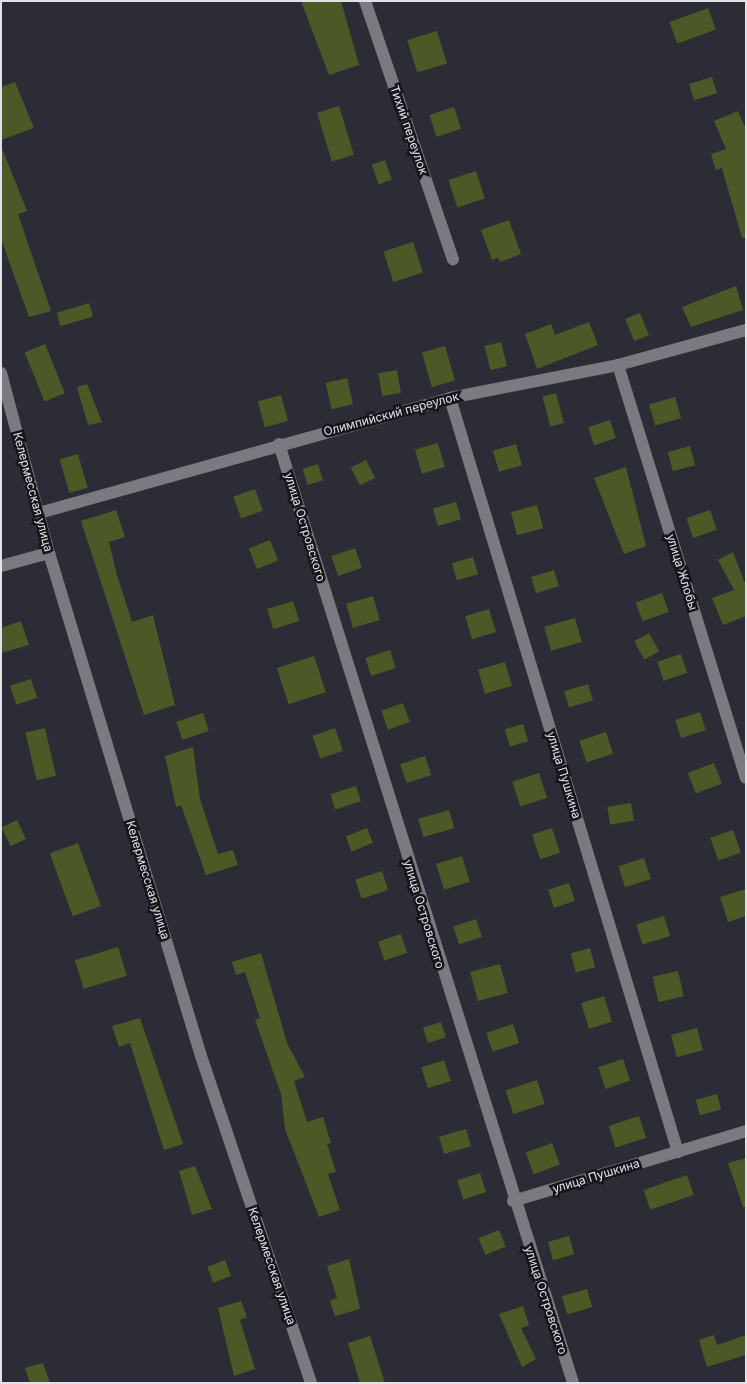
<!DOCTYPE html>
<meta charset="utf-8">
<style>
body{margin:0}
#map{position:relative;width:747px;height:1384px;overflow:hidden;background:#2c2c37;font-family:Inter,sans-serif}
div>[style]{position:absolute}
.building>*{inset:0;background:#4c5826;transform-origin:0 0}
.minor>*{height:12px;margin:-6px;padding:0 6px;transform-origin:6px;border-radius:6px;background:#7a7a80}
span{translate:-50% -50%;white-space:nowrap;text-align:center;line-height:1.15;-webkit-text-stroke:5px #15151a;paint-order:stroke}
.street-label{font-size:12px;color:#e1e1e8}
.frame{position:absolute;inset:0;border:2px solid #e1e1e8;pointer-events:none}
</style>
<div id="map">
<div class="building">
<div style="clip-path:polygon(301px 1px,341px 1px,359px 65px,329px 75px)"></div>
<div style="left:708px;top:8px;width:23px;height:41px;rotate:70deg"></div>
<div style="left:437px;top:31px;width:34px;height:31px;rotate:73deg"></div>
<div style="left:712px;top:77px;width:17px;height:24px;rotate:73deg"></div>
<div style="clip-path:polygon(15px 82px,34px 128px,1px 140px,1px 87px)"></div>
<div style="left:339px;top:106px;width:51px;height:23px;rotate:73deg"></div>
<div style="left:454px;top:107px;width:23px;height:26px;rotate:72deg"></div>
<div style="clip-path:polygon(738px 111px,746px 129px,746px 238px,742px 238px,722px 168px,716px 170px,711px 154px,726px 149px,714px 121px)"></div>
<div style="clip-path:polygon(1px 146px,27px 211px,18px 214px,51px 311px,29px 317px,1px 239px)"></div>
<div style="left:385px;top:160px;width:21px;height:14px;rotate:71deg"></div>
<div style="left:476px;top:171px;width:29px;height:29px;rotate:72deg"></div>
<div style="clip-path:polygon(509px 220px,521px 254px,500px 262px,498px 258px,492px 260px,481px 230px)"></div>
<div style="left:413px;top:242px;width:32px;height:31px;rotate:72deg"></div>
<div style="clip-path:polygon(736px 286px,743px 310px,691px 327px,682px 307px)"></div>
<div style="left:89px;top:303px;width:14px;height:34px;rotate:73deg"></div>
<div style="left:640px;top:313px;width:24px;height:16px;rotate:68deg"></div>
<div style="clip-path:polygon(589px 322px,598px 345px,537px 369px,525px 334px,551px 324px,555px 335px)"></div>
<div style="left:501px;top:342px;width:25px;height:17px;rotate:76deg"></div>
<div style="left:45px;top:344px;width:53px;height:22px;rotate:68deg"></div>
<div style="left:445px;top:346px;width:36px;height:24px;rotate:74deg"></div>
<div style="left:397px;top:370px;width:23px;height:19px;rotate:80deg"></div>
<div style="left:347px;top:378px;width:27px;height:22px;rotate:77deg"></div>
<div style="clip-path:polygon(87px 384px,102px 422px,88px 425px,77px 387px)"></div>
<div style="left:556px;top:393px;width:31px;height:14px;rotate:75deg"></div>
<div style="left:281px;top:395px;width:27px;height:24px;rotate:75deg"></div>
<div style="left:675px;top:397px;width:22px;height:27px;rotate:74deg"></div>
<div style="left:610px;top:420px;width:19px;height:23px;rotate:72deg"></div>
<div style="left:438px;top:443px;width:25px;height:24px;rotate:74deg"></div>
<div style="left:516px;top:444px;width:22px;height:24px;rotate:74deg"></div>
<div style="left:690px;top:446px;width:20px;height:23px;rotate:75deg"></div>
<div style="left:78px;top:454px;width:35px;height:19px;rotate:74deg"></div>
<div style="left:366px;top:460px;width:20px;height:17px;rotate:63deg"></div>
<div style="left:318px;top:464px;width:17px;height:16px;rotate:73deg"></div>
<div style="clip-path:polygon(626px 467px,646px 546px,624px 554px,594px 478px)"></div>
<div style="left:255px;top:489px;width:23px;height:23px;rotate:70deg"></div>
<div style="left:456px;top:502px;width:18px;height:24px;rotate:74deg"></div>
<div style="left:537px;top:505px;width:24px;height:27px;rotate:75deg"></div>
<div style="clip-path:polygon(116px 510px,125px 537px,109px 542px,117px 575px,132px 622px,153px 615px,175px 705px,144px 715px,81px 521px)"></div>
<div style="left:710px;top:510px;width:21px;height:25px;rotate:71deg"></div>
<div style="left:270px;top:540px;width:22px;height:23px;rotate:68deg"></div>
<div style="left:355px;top:548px;width:21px;height:25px;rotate:71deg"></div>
<div style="clip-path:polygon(733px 552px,746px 586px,746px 616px,723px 625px,712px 598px,734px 590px,718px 560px)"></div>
<div style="left:473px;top:557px;width:18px;height:22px;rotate:74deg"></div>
<div style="left:554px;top:570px;width:17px;height:24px;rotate:73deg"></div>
<div style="left:662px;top:593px;width:20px;height:28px;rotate:70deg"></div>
<div style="left:373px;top:596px;width:25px;height:28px;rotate:74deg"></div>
<div style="left:293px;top:601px;width:21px;height:27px;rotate:73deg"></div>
<div style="left:489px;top:609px;width:24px;height:25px;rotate:73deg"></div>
<div style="left:575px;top:618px;width:25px;height:32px;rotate:74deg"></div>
<div style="clip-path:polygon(21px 621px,29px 645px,1px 653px,1px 628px)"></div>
<div style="left:649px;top:633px;width:21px;height:17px;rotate:61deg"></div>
<div style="left:390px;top:650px;width:19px;height:26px;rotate:72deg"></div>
<div style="left:681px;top:654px;width:20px;height:25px;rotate:72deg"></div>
<div style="left:314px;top:656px;width:38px;height:39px;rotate:72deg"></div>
<div style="left:505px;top:662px;width:25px;height:28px;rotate:74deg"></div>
<div style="left:31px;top:679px;width:20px;height:22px;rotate:72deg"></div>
<div style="left:588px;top:684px;width:17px;height:25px;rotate:73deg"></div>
<div style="left:403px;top:703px;width:20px;height:23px;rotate:70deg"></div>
<div style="left:700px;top:712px;width:19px;height:26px;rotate:72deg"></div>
<div style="left:203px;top:713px;width:19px;height:28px;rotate:72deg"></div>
<div style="left:523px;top:724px;width:18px;height:19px;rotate:74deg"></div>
<div style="left:45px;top:728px;width:49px;height:20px;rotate:77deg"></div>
<div style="left:335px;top:728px;width:24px;height:24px;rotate:71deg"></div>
<div style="left:606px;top:732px;width:23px;height:28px;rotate:72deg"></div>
<div style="clip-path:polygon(193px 747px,200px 799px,218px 854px,233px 850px,238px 865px,206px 875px,181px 805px,176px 807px,165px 756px)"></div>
<div style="left:425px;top:756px;width:20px;height:26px;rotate:72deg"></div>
<div style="left:714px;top:763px;width:22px;height:28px;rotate:69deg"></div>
<div style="left:539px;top:773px;width:26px;height:28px;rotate:72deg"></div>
<div style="left:356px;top:786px;width:16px;height:27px;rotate:72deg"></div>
<div style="left:631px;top:803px;width:18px;height:24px;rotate:81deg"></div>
<div style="left:449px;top:810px;width:19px;height:32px;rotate:74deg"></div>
<div style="left:17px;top:820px;width:21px;height:17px;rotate:65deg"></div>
<div style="left:367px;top:828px;width:16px;height:23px;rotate:68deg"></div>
<div style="left:552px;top:828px;width:26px;height:21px;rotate:72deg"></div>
<div style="left:733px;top:830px;width:24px;height:24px;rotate:71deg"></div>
<div style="left:78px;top:843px;width:67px;height:30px;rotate:70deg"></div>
<div style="left:462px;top:856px;width:27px;height:27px;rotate:73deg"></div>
<div style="left:644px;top:858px;width:22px;height:27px;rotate:72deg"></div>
<div style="left:382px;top:871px;width:20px;height:28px;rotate:72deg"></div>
<div style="left:569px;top:883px;width:19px;height:22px;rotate:72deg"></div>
<div style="clip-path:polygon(746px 889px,746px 916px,728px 922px,720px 897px)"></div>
<div style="left:664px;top:916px;width:21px;height:29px;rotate:73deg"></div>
<div style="left:476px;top:919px;width:19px;height:24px;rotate:72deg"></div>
<div style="left:401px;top:934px;width:20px;height:24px;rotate:72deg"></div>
<div style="left:118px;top:947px;width:30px;height:45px;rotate:73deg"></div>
<div style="left:590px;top:948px;width:20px;height:20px;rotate:75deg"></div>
<div style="clip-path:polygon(261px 953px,287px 1043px,305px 1077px,294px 1081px,307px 1122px,323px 1117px,331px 1143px,327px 1144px,336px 1172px,328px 1174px,340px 1210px,319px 1217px,285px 1129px,281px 1094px,255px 1020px,260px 1018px,245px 972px,236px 975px,232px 962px)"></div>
<div style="left:500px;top:964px;width:30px;height:31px;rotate:75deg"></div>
<div style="left:678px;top:971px;width:26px;height:26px;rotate:77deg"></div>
<div style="left:604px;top:996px;width:27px;height:24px;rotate:73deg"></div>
<div style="clip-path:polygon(140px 1018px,183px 1144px,164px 1150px,130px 1043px,119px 1047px,112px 1026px)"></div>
<div style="left:441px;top:1022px;width:16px;height:19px;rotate:72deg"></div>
<div style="left:513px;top:1024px;width:20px;height:28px;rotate:72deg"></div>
<div style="left:697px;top:1028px;width:23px;height:27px;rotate:75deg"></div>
<div style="left:623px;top:1059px;width:23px;height:26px;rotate:72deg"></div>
<div style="left:444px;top:1060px;width:22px;height:24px;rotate:72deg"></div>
<div style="left:537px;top:1080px;width:25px;height:33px;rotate:72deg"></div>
<div style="left:717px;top:1094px;width:16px;height:22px;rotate:75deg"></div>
<div style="left:639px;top:1116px;width:23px;height:32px;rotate:72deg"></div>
<div style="left:466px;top:1129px;width:18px;height:28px;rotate:74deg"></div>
<div style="left:552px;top:1143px;width:23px;height:28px;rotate:70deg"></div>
<div style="clip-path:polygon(746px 1158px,746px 1207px,743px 1207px,728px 1163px)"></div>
<div style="clip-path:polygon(195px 1166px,212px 1209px,192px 1215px,179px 1171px)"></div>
<div style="left:480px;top:1173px;width:20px;height:24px;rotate:72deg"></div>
<div style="left:687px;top:1175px;width:21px;height:46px;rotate:71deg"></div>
<div style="left:499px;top:1230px;width:18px;height:22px;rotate:68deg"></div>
<div style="left:569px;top:1236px;width:19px;height:22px;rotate:74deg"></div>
<div style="clip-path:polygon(349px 1259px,360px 1309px,335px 1316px,330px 1301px,337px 1298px,327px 1266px)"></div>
<div style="left:225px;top:1260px;width:17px;height:19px;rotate:69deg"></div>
<div style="left:587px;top:1289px;width:19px;height:26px;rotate:74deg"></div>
<div style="clip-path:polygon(241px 1301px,247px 1317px,240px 1320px,255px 1369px,234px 1376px,218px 1308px)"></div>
<div style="clip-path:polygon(523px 1306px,529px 1325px,521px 1328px,536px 1359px,522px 1367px,499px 1314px)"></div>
<div style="clip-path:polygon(714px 1335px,717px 1345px,746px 1335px,746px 1355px,707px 1367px,699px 1340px)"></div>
<div style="clip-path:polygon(370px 1336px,376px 1355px,385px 1383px,360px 1383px,348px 1343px)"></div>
<div style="clip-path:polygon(43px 1363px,50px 1383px,30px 1383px,25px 1368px)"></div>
</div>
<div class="minor">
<div style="left:365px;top:1px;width:273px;rotate:71.2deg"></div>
<div style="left:618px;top:365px;width:432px;rotate:72.8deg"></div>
<div style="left:1px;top:373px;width:186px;rotate:75.1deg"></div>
<div style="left:49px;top:553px;width:525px;rotate:73.19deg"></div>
<div style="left:201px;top:1056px;width:345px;rotate:71.4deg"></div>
<div style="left:450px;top:398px;width:788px;rotate:73.18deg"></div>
<div style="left:279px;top:444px;width:984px;rotate:72.61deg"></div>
<div style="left:39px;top:513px;width:427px;rotate:-15.6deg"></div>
<div style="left:450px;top:398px;width:171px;rotate:-11.1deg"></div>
<div style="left:618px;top:365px;width:133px;rotate:-15.3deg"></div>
<div style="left:1px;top:566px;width:50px;rotate:-15.2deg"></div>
<div style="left:513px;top:1201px;width:243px;rotate:-16.7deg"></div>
</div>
<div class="street-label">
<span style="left:409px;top:130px;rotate:71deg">Тихий переулок</span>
<span style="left:391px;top:414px;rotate:-15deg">Олимпийский переулок</span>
<span style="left:33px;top:492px;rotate:75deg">Келермесская улица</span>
<span style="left:305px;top:527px;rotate:73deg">улица Островского</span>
<span style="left:682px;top:572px;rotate:73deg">улица Жлобы</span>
<span style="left:564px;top:775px;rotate:73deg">улица Пушкина</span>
<span style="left:148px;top:880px;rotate:73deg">Келермесская улица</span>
<span style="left:424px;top:914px;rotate:73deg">улица Островского</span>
<span style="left:596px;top:1176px;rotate:-17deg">улица Пушкина</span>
<span style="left:272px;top:1266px;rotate:71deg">Келермесская улица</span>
<span style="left:546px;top:1300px;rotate:72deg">улица Островского</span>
</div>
<div class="frame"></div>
</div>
